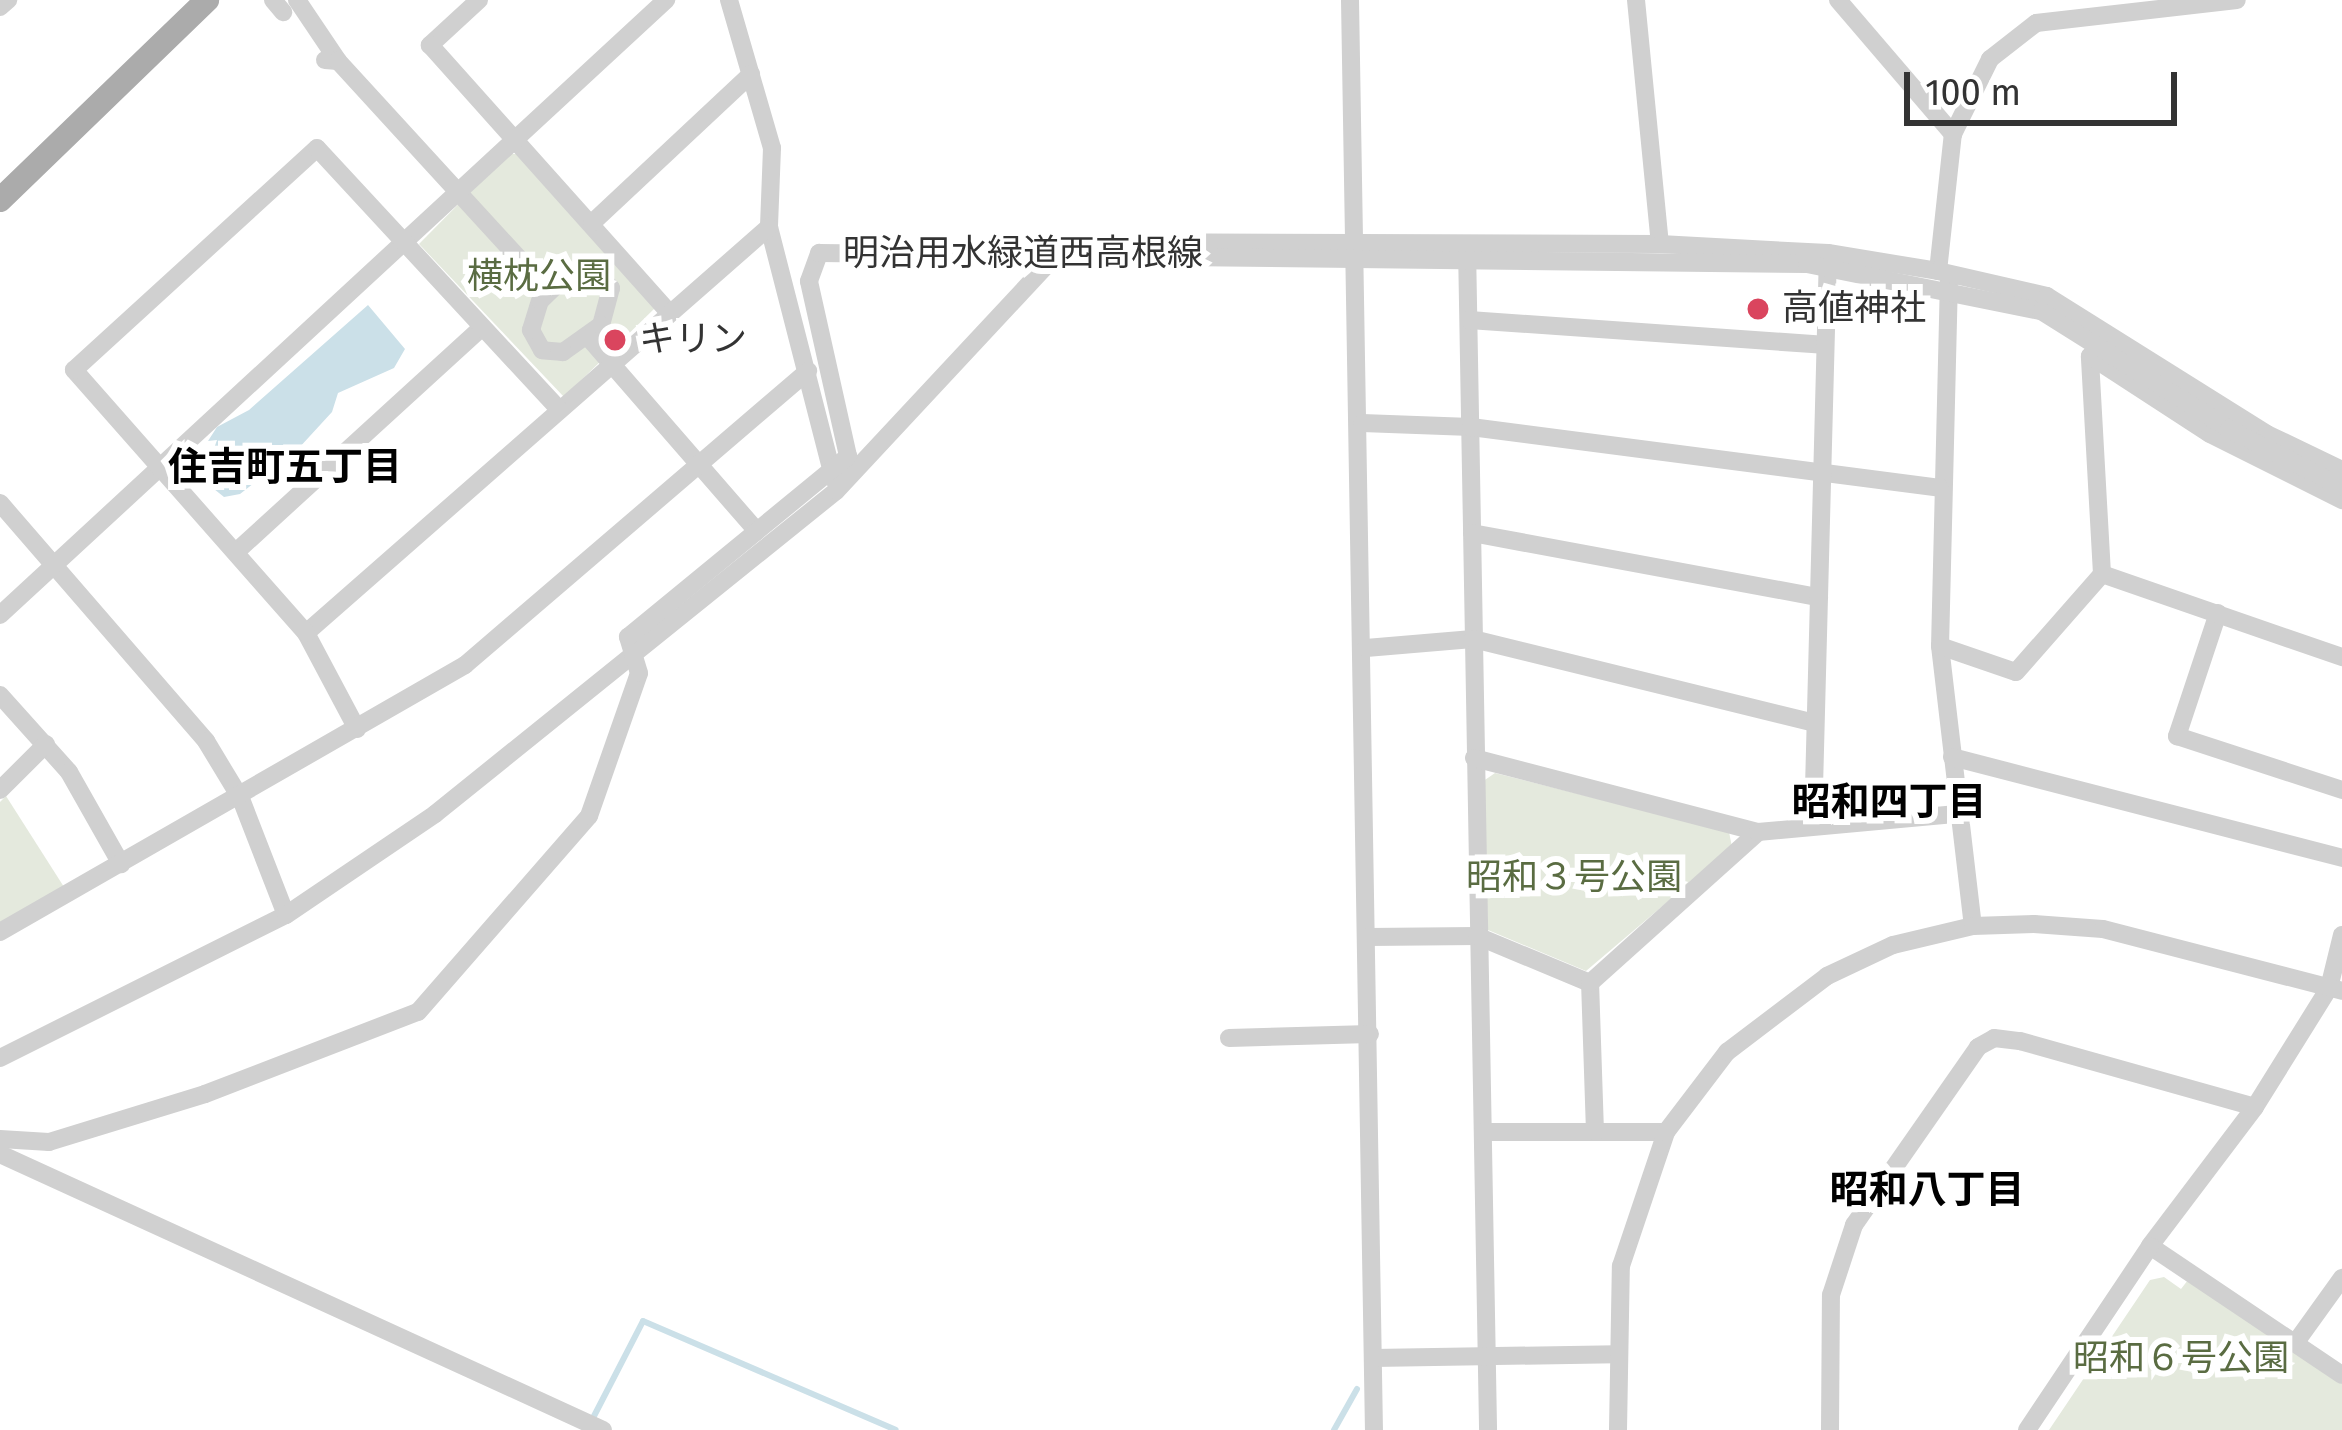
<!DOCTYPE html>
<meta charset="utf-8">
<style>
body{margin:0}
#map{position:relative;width:2342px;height:1430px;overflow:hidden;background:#fff;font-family:"Fira Sans","Noto Sans JP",sans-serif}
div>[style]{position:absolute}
.green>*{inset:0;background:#e4e9dd}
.water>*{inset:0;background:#cbe0e8}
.stream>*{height:6px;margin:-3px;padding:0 3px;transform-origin:3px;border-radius:3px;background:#cbe0e8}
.minor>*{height:18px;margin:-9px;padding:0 9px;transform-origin:9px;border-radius:9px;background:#d0d0d0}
.major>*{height:24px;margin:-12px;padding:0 12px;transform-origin:12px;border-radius:12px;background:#ababab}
.dots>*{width:33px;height:33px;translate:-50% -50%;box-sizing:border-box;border:6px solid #fff;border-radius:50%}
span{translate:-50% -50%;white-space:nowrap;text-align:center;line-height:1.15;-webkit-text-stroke:12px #fff;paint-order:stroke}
.street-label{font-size:36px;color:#333}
.park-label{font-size:36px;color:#5a6c42}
.poi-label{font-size:36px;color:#333}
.left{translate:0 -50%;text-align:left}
.neighbourhood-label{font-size:39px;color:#000;font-weight:700}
.scale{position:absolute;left:1904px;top:72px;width:273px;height:54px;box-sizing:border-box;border:6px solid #333;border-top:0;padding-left:15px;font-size:36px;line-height:42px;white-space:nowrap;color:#333;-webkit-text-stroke:9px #fff;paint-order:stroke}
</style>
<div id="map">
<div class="green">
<div style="clip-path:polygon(508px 154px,517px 154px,655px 308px,564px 397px,419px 244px)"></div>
<div style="clip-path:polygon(1495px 773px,1729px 832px,1732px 847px,1586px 971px,1488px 930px,1482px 782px)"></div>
<div style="clip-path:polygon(6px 796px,64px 887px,0 923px,0 802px)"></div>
<div style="clip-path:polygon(2164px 1277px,2181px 1289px,2188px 1280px,2342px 1383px,2342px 1430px,2049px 1430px,2150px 1280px)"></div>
</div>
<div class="water">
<div style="clip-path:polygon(368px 305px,405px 349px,394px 368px,338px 393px,332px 412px,298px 449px,240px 494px,224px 497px,189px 469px,211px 457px,217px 440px,208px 441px,217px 427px,249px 410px)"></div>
</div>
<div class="stream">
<div style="left:593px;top:1418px;width:109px;rotate:-62.7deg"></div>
<div style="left:643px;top:1321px;width:275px;rotate:23.3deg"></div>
<div style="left:1334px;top:1430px;width:47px;rotate:-60.7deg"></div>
</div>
<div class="minor">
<div style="left:273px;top:0;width:16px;rotate:50deg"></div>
<div style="left:297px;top:0;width:73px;rotate:56.1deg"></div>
<div style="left:479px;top:0;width:67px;rotate:137.4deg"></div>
<div style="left:430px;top:45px;width:357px;rotate:48.2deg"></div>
<div style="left:729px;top:0;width:154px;rotate:73.8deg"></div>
<div style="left:772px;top:148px;width:79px;rotate:92.2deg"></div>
<div style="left:769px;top:227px;width:261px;rotate:75.6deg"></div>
<div style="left:1350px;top:0;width:1430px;rotate:89.04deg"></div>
<div style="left:1636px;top:0;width:245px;rotate:84.4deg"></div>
<div style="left:1838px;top:0;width:177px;rotate:49.4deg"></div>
<div style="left:0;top:7px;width:11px;rotate:-41deg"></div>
<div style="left:325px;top:60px;width:13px;rotate:4deg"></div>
<div style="left:338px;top:61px;width:311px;rotate:47.5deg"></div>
<div style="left:592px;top:223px;width:218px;rotate:-43.1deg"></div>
<div style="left:1467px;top:247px;width:1183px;rotate:88.98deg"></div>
<div style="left:1938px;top:271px;width:138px;rotate:-83.8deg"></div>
<div style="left:1953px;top:134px;width:84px;rotate:-63.7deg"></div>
<div style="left:1990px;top:59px;width:58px;rotate:-38deg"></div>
<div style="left:2036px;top:23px;width:202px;rotate:-6.5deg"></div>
<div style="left:595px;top:273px;width:22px;rotate:43deg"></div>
<div style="left:611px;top:288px;width:38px;rotate:105deg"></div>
<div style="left:601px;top:325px;width:47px;rotate:144.6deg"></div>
<div style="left:563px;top:352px;width:21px;rotate:-175deg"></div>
<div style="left:542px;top:350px;width:23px;rotate:-119deg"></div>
<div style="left:531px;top:330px;width:30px;rotate:-73deg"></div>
<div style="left:540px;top:301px;width:29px;rotate:-44deg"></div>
<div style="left:561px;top:281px;width:35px;rotate:-13deg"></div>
<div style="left:1949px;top:279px;width:367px;rotate:91.4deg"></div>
<div style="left:1940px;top:646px;width:282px;rotate:83.3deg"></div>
<div style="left:1469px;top:320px;width:355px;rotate:4deg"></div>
<div style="left:589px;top:338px;width:256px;rotate:49deg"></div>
<div style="left:1362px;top:423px;width:109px;rotate:2.1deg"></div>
<div style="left:1471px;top:427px;width:473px;rotate:7.4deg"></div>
<div style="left:0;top:503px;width:315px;rotate:49.1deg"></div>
<div style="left:206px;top:741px;width:68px;rotate:58.9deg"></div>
<div style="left:241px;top:799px;width:124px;rotate:68.8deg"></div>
<div style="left:1472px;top:533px;width:353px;rotate:10.5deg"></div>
<div style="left:237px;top:551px;width:332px;rotate:-42.4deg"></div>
<div style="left:2102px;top:574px;width:218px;rotate:-93.2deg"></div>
<div style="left:2090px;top:356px;width:143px;rotate:33deg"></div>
<div style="left:2210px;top:434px;width:148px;rotate:26.6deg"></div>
<div style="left:2218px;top:613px;width:130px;rotate:108.4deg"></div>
<div style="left:2177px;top:736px;width:174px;rotate:18.1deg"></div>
<div style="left:0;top:615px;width:907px;rotate:-42.72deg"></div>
<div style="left:306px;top:633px;width:616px;rotate:-41.25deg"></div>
<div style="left:1940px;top:646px;width:80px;rotate:18.9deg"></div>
<div style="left:2016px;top:672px;width:130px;rotate:-48.7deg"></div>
<div style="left:2102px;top:574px;width:254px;rotate:19.1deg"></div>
<div style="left:1366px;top:648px;width:107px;rotate:-4.8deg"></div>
<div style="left:1473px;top:639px;width:351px;rotate:13.8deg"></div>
<div style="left:0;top:695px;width:103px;rotate:48.1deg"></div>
<div style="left:69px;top:772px;width:106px;rotate:60.5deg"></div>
<div style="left:357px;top:729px;width:109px;rotate:-118deg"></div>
<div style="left:306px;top:633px;width:351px;rotate:-131.4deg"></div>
<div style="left:74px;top:370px;width:329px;rotate:-42.4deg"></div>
<div style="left:317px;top:148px;width:357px;rotate:47.2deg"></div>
<div style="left:1952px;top:757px;width:403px;rotate:14.5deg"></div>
<div style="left:1474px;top:758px;width:293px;rotate:14.6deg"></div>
<div style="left:0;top:790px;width:65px;rotate:-45deg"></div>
<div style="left:1813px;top:826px;width:571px;rotate:-88.5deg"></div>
<div style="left:0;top:932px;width:536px;rotate:-29.86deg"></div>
<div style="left:465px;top:665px;width:452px;rotate:-40.6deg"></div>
<div style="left:2342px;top:935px;width:55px;rotate:103.8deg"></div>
<div style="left:2329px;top:988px;width:140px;rotate:121.9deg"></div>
<div style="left:2255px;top:1107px;width:174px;rotate:127.1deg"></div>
<div style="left:2150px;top:1246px;width:231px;rotate:33.9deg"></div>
<div style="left:1368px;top:937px;width:109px;rotate:-0.5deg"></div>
<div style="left:1477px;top:936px;width:122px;rotate:22.6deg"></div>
<div style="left:1229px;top:1038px;width:141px;rotate:-1.6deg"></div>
<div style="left:0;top:1058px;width:320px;rotate:-26.6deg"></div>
<div style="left:286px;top:915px;width:180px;rotate:-34.1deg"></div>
<div style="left:435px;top:814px;width:515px;rotate:-38.85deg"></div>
<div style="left:836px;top:491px;width:340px;rotate:-47deg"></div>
<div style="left:1068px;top:242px;width:592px;rotate:0.19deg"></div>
<div style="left:1660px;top:244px;width:168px;rotate:3.1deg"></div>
<div style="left:1828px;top:253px;width:111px;rotate:9.3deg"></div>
<div style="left:1938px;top:271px;width:112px;rotate:12.9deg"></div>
<div style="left:2047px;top:296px;width:260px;rotate:32.1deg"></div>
<div style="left:2267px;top:434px;width:83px;rotate:25.6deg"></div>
<div style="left:1483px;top:1132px;width:183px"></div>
<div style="left:1595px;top:1132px;width:149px;rotate:-91.9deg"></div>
<div style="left:1590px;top:983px;width:226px;rotate:-41.9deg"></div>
<div style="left:1758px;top:832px;width:200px;rotate:-5.2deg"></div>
<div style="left:0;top:1139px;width:49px;rotate:3.5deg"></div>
<div style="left:49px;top:1142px;width:163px;rotate:-17.1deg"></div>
<div style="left:205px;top:1094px;width:228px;rotate:-21.1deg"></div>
<div style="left:418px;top:1012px;width:260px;rotate:-48.9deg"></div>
<div style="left:589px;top:816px;width:151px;rotate:-70.7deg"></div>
<div style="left:639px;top:673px;width:38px;rotate:-107deg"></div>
<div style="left:628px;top:637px;width:285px;rotate:-39.4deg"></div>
<div style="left:848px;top:456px;width:179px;rotate:-102.6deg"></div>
<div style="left:809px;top:281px;width:30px;rotate:-70deg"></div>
<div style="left:819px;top:253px;width:988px;rotate:0.64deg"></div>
<div style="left:1807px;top:264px;width:239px;rotate:11.4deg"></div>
<div style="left:2041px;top:311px;width:222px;rotate:32.1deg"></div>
<div style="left:2229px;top:429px;width:127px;rotate:27.2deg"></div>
<div style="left:0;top:1154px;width:663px;rotate:24.59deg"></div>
<div style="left:2296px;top:1342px;width:79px;rotate:-54.3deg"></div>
<div style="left:1373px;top:1358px;width:243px;rotate:-0.9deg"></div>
<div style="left:1618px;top:1430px;width:164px;rotate:-89deg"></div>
<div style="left:1621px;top:1266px;width:141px;rotate:-71.4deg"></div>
<div style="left:1666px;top:1132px;width:101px;rotate:-52.7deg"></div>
<div style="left:1727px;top:1052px;width:126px;rotate:-37.2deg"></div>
<div style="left:1827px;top:976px;width:73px;rotate:-25.2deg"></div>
<div style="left:1893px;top:945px;width:82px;rotate:-13.4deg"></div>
<div style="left:1973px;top:926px;width:61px;rotate:-1.9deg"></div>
<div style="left:2034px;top:924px;width:69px;rotate:4.1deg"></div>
<div style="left:2103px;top:929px;width:247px;rotate:14.5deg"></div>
<div style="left:1830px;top:1430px;width:135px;rotate:-89.6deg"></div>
<div style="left:1831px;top:1295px;width:74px;rotate:-71.8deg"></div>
<div style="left:1854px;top:1225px;width:217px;rotate:-55.1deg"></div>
<div style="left:1978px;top:1047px;width:18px;rotate:-29deg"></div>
<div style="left:1994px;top:1038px;width:26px;rotate:7deg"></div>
<div style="left:2020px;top:1041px;width:244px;rotate:15.7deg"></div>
<div style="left:2027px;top:1430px;width:221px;rotate:-56.2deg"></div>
</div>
<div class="major">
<div style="left:0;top:200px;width:288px;rotate:-44deg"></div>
</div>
<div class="dots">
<div style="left:1758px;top:309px;background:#da455e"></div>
<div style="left:615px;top:340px;background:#da455e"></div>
</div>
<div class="street-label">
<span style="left:1023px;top:254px">明治用水緑道西高根線</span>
</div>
<div class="park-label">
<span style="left:539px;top:277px">横枕公園</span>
<span style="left:1574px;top:878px">昭和３号公園</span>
<span style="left:2181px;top:1359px">昭和６号公園</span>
</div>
<div class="poi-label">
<span class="left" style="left:1782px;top:309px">高値神社</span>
<span class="left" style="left:639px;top:340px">キリン</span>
</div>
<div class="neighbourhood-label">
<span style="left:285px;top:467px">住吉町五丁目</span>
<span style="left:1889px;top:802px">昭和四丁目</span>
<span style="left:1927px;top:1190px">昭和八丁目</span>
</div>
<div class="scale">100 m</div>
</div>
